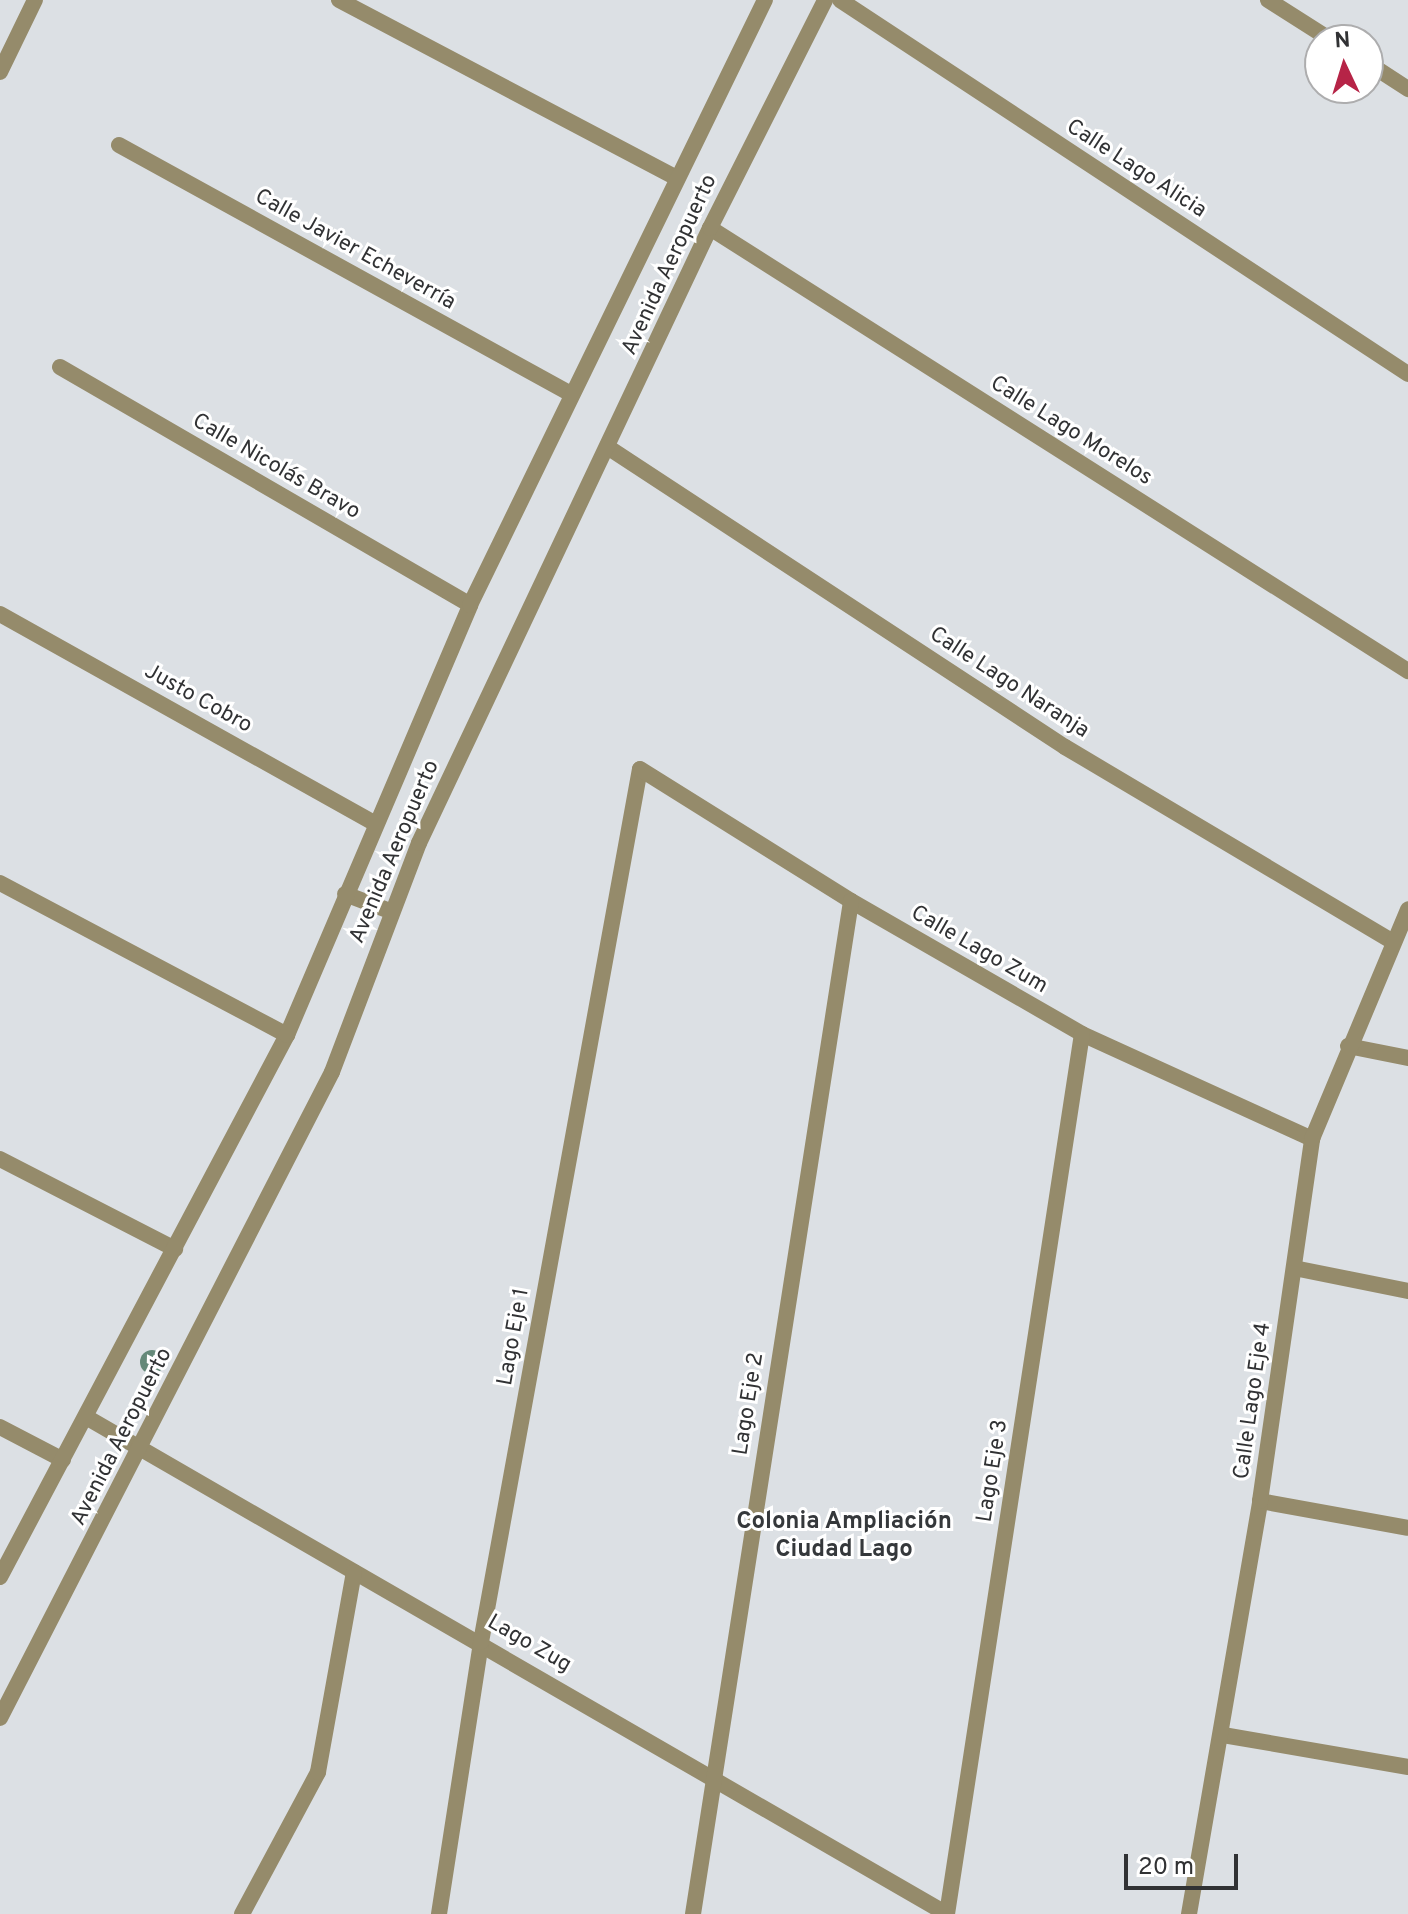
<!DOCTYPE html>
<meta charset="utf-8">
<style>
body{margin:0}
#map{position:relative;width:1408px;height:1914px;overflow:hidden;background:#dce0e4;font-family:Overpass,sans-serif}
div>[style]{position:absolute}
.minor>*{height:16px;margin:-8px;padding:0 8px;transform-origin:8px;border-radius:8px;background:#958b6b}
.tertiary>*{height:16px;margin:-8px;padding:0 8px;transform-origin:8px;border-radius:8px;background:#958b6b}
.trees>*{width:24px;height:24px;margin:-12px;border-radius:50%;background:#658979}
span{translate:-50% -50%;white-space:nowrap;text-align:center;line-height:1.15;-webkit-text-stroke:6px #fff;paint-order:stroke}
.street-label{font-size:22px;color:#313234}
.neighbourhood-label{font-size:24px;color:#35383b;font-weight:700}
.north{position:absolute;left:1304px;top:24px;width:80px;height:80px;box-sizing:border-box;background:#fff;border:2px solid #adadae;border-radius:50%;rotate:356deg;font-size:22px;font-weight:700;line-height:32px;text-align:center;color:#313234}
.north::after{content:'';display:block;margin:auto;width:28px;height:36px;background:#b62447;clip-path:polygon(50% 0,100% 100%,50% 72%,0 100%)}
.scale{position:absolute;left:1124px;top:1854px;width:114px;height:36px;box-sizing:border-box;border:4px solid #313234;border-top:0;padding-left:10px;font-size:24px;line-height:28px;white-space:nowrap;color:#313234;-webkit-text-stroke:6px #fff;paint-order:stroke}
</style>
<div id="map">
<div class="minor">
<div style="left:339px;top:0;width:382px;rotate:27.8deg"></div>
<div style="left:840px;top:0;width:680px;rotate:33.36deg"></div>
<div style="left:1268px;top:0;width:75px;rotate:32.4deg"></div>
<div style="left:1368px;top:63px;width:48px;rotate:33deg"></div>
<div style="left:0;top:72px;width:80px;rotate:-64.1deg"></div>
<div style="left:119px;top:145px;width:516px;rotate:28.85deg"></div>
<div style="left:710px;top:228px;width:827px;rotate:32.4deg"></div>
<div style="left:60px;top:367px;width:474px;rotate:30.1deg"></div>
<div style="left:609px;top:448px;width:545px;rotate:33.25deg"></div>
<div style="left:1065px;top:747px;width:382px;rotate:30.7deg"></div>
<div style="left:0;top:614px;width:428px;rotate:29.2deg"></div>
<div style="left:0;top:883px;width:325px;rotate:27.9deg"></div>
<div style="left:1348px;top:1046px;width:61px;rotate:11.3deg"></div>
<div style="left:0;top:1159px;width:197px;rotate:27.2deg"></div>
<div style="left:1294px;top:1268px;width:116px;rotate:11.4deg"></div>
<div style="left:86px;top:1417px;width:994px;rotate:30deg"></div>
<div style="left:0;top:1427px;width:71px;rotate:27.6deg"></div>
<div style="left:1260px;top:1501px;width:150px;rotate:10.3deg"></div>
<div style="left:1223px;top:1735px;width:188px;rotate:9.8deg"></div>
<div style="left:242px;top:1914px;width:161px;rotate:-61.8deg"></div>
<div style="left:318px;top:1772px;width:203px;rotate:-79.8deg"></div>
<div style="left:439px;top:1914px;width:275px;rotate:-81.2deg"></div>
<div style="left:481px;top:1642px;width:887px;rotate:-79.68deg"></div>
<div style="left:640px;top:769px;width:249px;rotate:32deg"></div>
<div style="left:851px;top:901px;width:267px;rotate:29.9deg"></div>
<div style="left:1082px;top:1034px;width:253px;rotate:24.5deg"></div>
<div style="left:693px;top:1914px;width:1025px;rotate:-81.13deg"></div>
<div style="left:947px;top:1914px;width:890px;rotate:-81.28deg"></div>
<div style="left:1189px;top:1914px;width:419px;rotate:-80.2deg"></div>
<div style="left:1260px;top:1501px;width:366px;rotate:-81.8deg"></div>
<div style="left:1312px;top:1139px;width:249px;rotate:-67.3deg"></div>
</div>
<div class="tertiary">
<div style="left:345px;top:894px;width:48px;rotate:20.7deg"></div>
<div style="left:0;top:1577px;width:613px;rotate:-62.1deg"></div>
<div style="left:287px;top:1035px;width:467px;rotate:-66.9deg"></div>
<div style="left:470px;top:605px;width:673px;rotate:-64.01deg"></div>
<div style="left:0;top:1718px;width:726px;rotate:-62.8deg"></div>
<div style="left:332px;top:1072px;width:245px;rotate:-69.2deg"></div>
<div style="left:419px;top:843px;width:680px;rotate:-64.68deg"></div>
<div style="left:710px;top:228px;width:255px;rotate:-63.2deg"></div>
</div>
<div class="trees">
<div style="left:152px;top:1362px"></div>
</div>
<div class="street-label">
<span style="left:1136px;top:169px;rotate:33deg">Calle Lago Alicia</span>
<span style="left:355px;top:250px;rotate:29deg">Calle Javier Echeverría</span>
<span style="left:670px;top:265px;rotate:-65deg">Avenida Aeropuerto</span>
<span style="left:1071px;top:431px;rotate:32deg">Calle Lago Morelos</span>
<span style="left:276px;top:467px;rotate:30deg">Calle Nicolás Bravo</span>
<span style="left:1009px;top:683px;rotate:33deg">Calle Lago Naranja</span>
<span style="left:198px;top:699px;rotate:29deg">Justo Cobro</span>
<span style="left:395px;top:852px;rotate:-67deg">Avenida Aeropuerto</span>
<span style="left:979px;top:950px;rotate:30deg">Calle Lago Zum</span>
<span style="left:514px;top:1337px;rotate:-80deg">Lago Eje 1</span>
<span style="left:1253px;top:1401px;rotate:-82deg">Calle Lago Eje 4</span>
<span style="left:749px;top:1404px;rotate:-81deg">Lago Eje 2</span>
<span style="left:122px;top:1437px;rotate:-63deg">Avenida Aeropuerto</span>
<span style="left:993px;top:1471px;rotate:-81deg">Lago Eje 3</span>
<span style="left:529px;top:1644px;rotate:30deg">Lago Zug</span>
</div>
<div class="neighbourhood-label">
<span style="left:844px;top:1537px">Colonia Ampliación<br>Ciudad Lago</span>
</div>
<div class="north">N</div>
<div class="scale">20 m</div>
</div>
